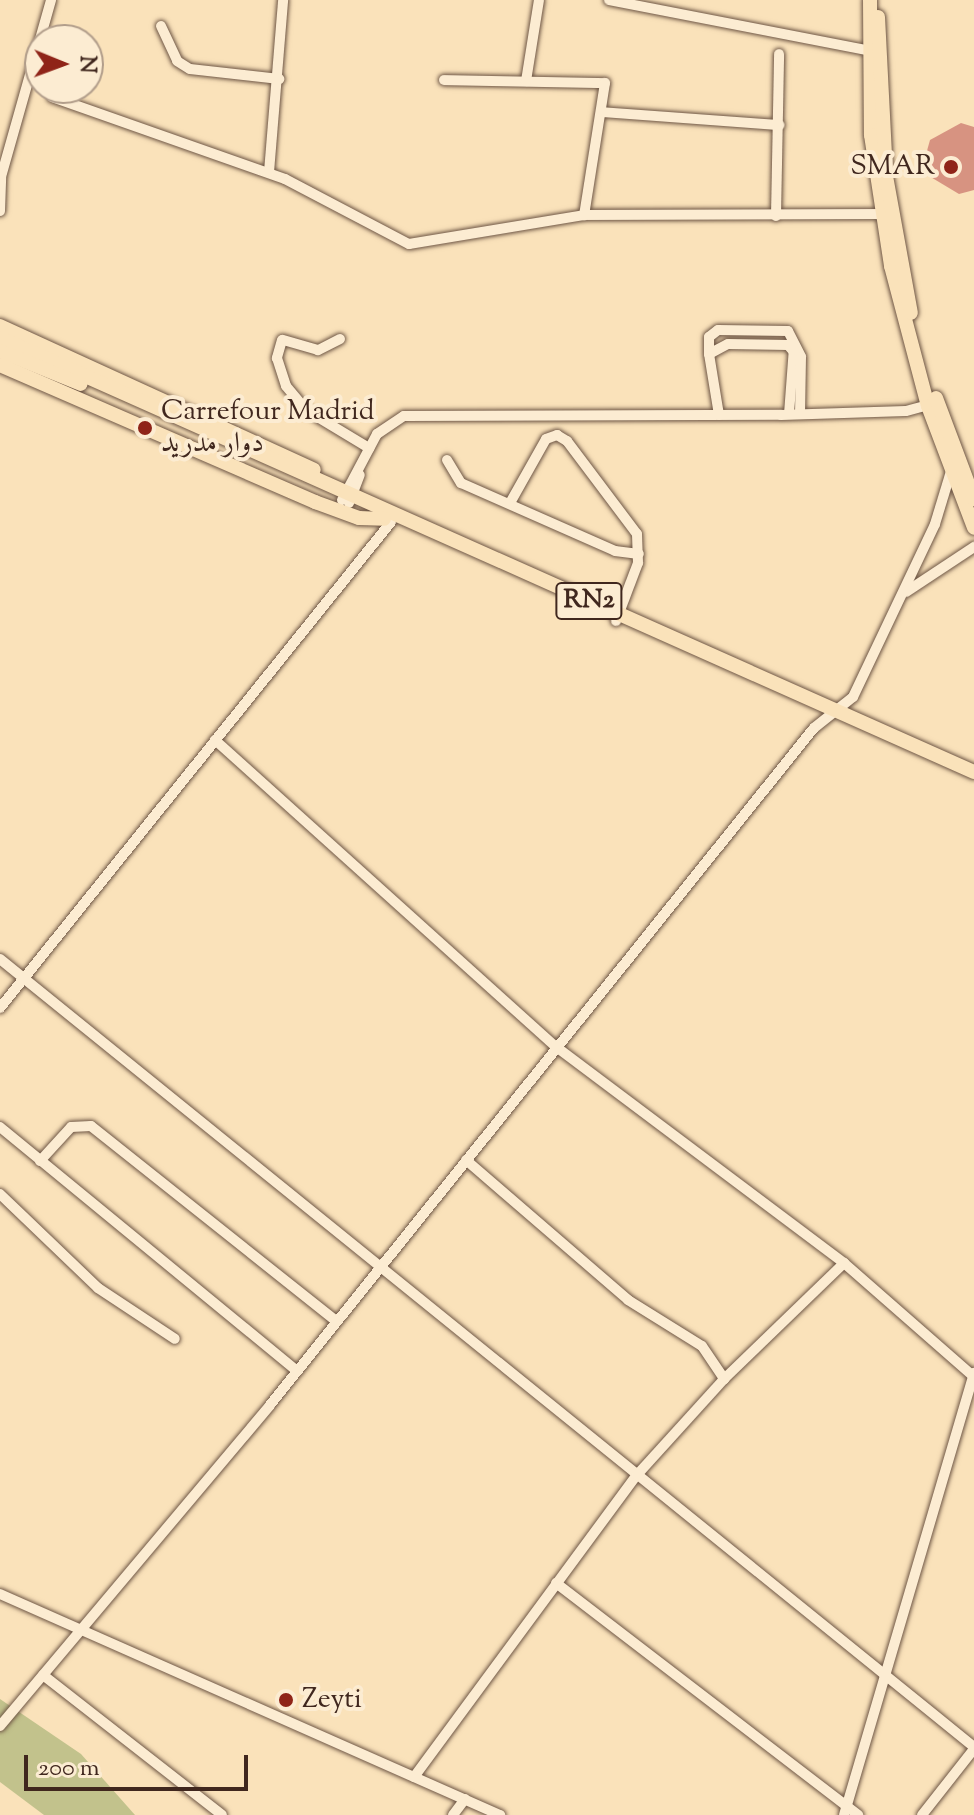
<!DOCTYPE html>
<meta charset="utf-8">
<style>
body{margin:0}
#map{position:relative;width:974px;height:1815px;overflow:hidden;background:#fae2ba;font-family:"Sorts Mill Goudy",Amiri,serif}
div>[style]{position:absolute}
.green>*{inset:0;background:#c2c28c}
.building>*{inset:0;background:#d79381}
.roads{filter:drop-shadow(0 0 2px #6e5645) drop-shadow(0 0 2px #6e5645)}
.minor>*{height:10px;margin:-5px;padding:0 5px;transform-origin:5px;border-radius:5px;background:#fcecd2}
.highway>*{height:14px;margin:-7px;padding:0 7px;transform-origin:7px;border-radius:7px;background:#fae2ba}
.dots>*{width:22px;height:22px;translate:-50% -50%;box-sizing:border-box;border:4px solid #fcecd2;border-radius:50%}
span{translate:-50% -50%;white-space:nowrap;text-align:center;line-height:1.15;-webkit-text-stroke:8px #fcecd2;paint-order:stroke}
.shield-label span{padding:2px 6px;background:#fcecd2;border:2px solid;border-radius:6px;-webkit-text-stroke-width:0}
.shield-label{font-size:26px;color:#40271e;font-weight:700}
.poi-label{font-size:28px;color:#40271e}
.right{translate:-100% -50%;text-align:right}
.left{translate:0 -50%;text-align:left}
.north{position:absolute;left:24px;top:24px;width:80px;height:80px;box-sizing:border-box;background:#fcecd2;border:2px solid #b19d8a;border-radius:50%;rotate:91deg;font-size:22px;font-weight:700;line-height:32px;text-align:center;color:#40271e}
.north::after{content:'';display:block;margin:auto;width:28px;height:36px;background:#8f2418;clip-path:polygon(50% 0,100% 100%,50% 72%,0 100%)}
.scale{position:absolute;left:24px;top:1755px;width:224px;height:36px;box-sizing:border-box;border:4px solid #40271e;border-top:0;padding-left:10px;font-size:24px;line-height:28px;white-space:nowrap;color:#40271e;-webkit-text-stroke:6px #fcecd2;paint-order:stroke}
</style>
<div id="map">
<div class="green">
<div style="clip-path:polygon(0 1699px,81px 1754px,135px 1815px,44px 1815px,0 1782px)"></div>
</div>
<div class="building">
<div style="clip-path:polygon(961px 123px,974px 127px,974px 190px,959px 194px,929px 176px,925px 158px,930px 140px)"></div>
</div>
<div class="roads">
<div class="minor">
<div style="left:609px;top:0;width:272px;rotate:11deg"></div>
<div style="left:161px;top:26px;width:38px;rotate:65deg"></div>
<div style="left:177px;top:61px;width:15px;rotate:32deg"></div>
<div style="left:190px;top:69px;width:90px;rotate:6.4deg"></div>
<div style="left:444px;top:80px;width:161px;rotate:1.1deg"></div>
<div style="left:605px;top:83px;width:134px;rotate:99deg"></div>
<div style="left:526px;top:81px;width:82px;rotate:-80.9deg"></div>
<div style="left:52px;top:97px;width:247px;rotate:19.4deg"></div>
<div style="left:285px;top:179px;width:140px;rotate:27.7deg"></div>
<div style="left:409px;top:244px;width:177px;rotate:-9.4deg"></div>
<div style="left:584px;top:215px;width:297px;rotate:-0.2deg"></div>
<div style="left:601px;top:112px;width:179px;rotate:4.2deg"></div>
<div style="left:269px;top:172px;width:173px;rotate:-85.3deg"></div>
<div style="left:0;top:211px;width:34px;rotate:-88deg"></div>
<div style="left:1px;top:177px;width:184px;rotate:-74.2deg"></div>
<div style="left:776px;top:216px;width:162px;rotate:-88.9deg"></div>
<div style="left:340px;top:339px;width:25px;rotate:153deg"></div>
<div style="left:318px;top:350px;width:37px;rotate:-164deg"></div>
<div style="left:282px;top:340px;width:19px;rotate:106deg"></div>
<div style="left:277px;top:358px;width:29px;rotate:72deg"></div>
<div style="left:286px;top:386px;width:31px;rotate:50deg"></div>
<div style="left:306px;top:410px;width:74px;rotate:31.1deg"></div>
<div style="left:709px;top:354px;width:21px;rotate:-28deg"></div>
<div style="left:728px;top:344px;width:60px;rotate:1deg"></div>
<div style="left:788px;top:345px;width:8px;rotate:50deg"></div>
<div style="left:789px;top:414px;width:67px;rotate:-85.7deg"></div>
<div style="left:719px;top:415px;width:62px;rotate:-99.3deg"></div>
<div style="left:709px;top:354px;width:17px;rotate:-90deg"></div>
<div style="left:709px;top:337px;width:11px;rotate:-38deg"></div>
<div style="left:718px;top:330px;width:70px;rotate:0.8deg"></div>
<div style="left:788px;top:331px;width:29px;rotate:63deg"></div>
<div style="left:801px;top:357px;width:56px;rotate:91deg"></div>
<div style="left:447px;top:460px;width:27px;rotate:59deg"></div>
<div style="left:461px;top:483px;width:168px;rotate:23.8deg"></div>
<div style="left:615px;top:551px;width:24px;rotate:7deg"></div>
<div style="left:342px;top:500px;width:75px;rotate:-62.1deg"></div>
<div style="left:377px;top:434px;width:32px;rotate:-34deg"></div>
<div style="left:404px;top:416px;width:377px;rotate:-0.2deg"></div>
<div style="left:781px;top:415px;width:125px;rotate:-1.8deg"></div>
<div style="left:906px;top:411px;width:28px;rotate:-15deg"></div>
<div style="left:349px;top:503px;width:30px;rotate:-69deg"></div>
<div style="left:510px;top:503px;width:73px;rotate:-60.6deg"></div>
<div style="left:546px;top:439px;width:12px;rotate:-20deg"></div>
<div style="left:557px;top:435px;width:12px;rotate:31deg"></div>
<div style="left:567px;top:441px;width:116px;rotate:53deg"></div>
<div style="left:637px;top:534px;width:29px;rotate:88deg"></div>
<div style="left:638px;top:563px;width:62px;rotate:110.8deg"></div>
<div style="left:906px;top:592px;width:82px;rotate:-33.5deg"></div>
<div style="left:215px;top:740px;width:457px;rotate:42deg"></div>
<div style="left:555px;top:1046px;width:361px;rotate:36.9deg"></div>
<div style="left:844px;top:1263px;width:173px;rotate:41.2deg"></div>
<div style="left:0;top:959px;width:1253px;rotate:38.97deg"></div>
<div style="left:0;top:1008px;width:624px;rotate:-51.18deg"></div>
<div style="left:0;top:1127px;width:383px;rotate:39.4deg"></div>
<div style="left:466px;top:1160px;width:214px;rotate:40.8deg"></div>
<div style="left:628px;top:1300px;width:87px;rotate:31.9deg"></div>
<div style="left:702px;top:1346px;width:40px;rotate:56deg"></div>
<div style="left:40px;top:1161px;width:46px;rotate:-47.6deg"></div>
<div style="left:71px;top:1127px;width:20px;rotate:-3deg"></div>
<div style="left:91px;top:1126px;width:312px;rotate:38.5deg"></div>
<div style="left:0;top:1194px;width:136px;rotate:43.8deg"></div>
<div style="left:98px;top:1288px;width:92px;rotate:33.5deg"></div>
<div style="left:556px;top:1583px;width:381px;rotate:37.5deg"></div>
<div style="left:0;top:1594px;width:547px;rotate:23.85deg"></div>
<div style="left:43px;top:1675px;width:227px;rotate:38deg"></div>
<div style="left:0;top:1726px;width:419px;rotate:-49.9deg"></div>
<div style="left:270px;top:1405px;width:868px;rotate:-51.22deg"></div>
<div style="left:814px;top:728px;width:50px;rotate:-38.5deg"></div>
<div style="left:853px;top:697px;width:191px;rotate:-64.6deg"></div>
<div style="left:935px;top:524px;width:59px;rotate:-73.1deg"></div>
<div style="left:414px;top:1777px;width:375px;rotate:-53.6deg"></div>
<div style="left:637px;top:1475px;width:130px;rotate:-47.8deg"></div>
<div style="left:724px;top:1379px;width:167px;rotate:-44deg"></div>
<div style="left:453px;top:1815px;width:20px;rotate:-53deg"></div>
<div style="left:844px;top:1815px;width:461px;rotate:-73.6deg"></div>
<div style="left:922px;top:1815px;width:84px;rotate:-51.8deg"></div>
</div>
<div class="highway">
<div style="left:870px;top:0;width:135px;rotate:89.6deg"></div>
<div style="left:871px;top:135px;width:133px;rotate:81.3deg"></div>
<div style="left:891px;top:266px;width:145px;rotate:75.2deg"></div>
<div style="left:928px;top:406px;width:130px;rotate:69.3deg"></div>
<div style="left:878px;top:17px;width:159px;rotate:87.1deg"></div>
<div style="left:886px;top:176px;width:139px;rotate:79.7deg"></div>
<div style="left:0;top:326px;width:345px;rotate:24.6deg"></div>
<div style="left:0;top:338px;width:1066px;rotate:24.02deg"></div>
<div style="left:0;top:351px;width:87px;rotate:22.2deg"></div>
<div style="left:0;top:365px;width:344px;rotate:23.5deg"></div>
<div style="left:315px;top:502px;width:47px;rotate:20deg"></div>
<div style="left:359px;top:518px;width:25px;rotate:2deg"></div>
<div style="left:936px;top:398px;width:108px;rotate:69.4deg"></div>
</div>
</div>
<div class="dots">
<div style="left:951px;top:167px;background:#8f2418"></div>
<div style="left:145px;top:428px;background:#8f2418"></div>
<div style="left:286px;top:1700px;background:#8f2418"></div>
</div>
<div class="shield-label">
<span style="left:589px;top:601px">RN2</span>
</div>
<div class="poi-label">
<span class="right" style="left:935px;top:167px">SMAR</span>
<span class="left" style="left:161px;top:428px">Carrefour Madrid<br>دوار مدريد</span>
<span class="left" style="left:302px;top:1700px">Zeyti</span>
</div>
<div class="north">N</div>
<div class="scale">200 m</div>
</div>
